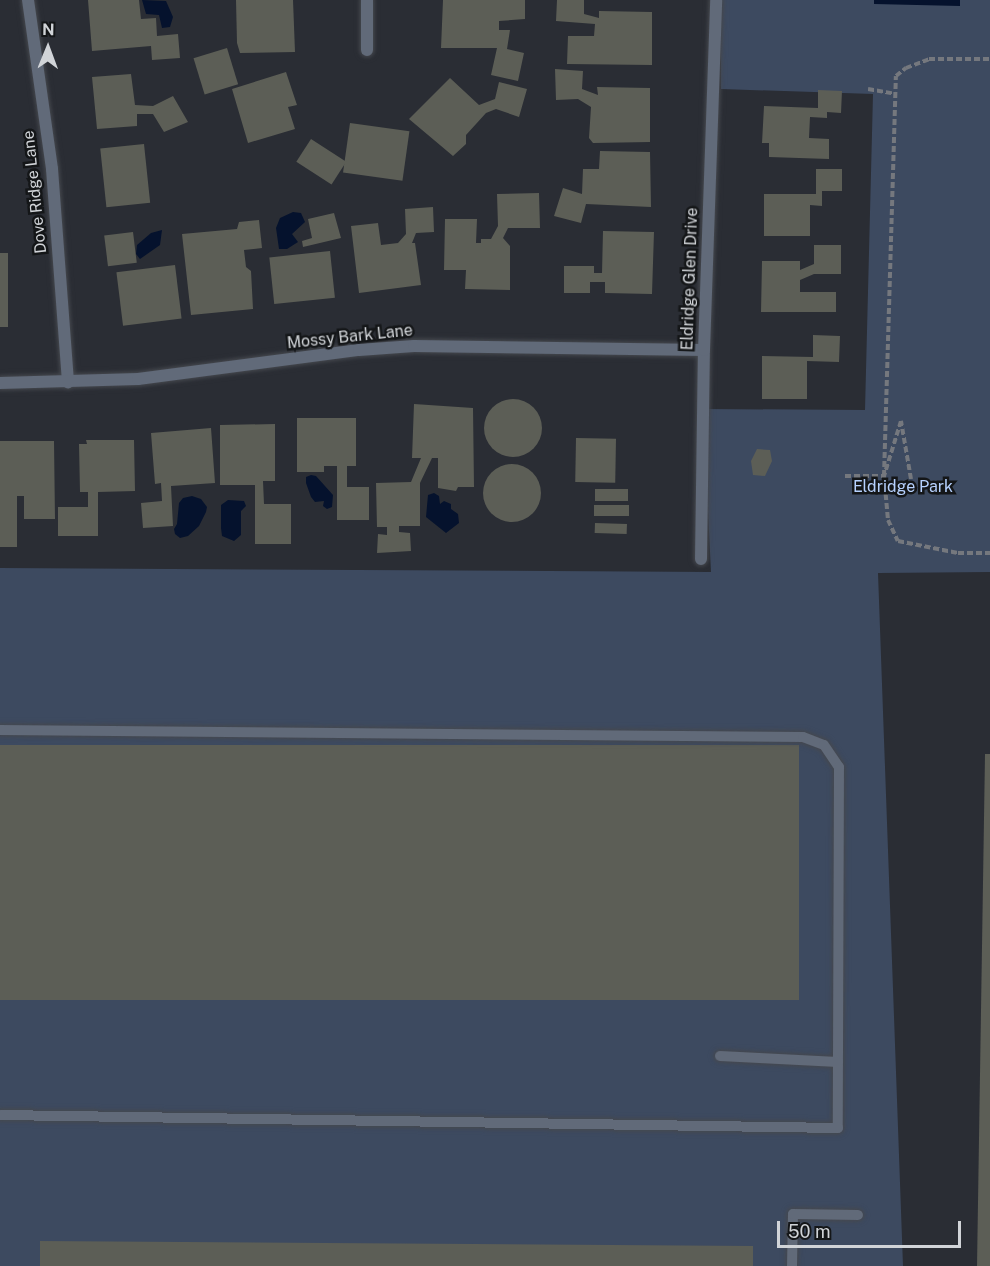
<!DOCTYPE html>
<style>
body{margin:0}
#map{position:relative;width:990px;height:1266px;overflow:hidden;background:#2a2d34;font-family:"Public Sans",sans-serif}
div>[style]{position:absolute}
.green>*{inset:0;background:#3d4a60}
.water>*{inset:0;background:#05122d}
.building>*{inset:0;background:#5c5e56;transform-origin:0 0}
.round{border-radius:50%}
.path>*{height:4px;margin-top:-2px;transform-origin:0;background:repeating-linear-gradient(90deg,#75787e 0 6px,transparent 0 9px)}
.roads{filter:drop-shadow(0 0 2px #45484e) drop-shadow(0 0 2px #45484e)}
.lane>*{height:10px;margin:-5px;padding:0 5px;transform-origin:5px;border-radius:5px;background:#616a79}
.street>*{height:12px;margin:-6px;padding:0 6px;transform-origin:6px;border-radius:6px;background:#616a79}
span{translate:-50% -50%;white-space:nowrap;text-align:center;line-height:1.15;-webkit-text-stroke:5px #141618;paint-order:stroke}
.street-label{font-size:16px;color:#d1d4d8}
.park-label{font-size:16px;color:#b7d2ff}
.north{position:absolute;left:18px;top:18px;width:60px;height:60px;-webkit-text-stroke:4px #141618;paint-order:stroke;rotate:1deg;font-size:16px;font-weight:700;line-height:24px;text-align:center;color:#d1d4d8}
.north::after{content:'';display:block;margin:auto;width:21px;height:27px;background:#d1d4d8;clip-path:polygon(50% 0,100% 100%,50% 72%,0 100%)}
.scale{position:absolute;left:777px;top:1221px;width:184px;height:27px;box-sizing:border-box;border:3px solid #d1d4d8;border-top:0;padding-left:8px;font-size:18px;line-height:21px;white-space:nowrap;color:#d1d4d8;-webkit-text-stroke:4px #141618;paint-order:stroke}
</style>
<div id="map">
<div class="green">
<div style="clip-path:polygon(721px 0,990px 0,990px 572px,878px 573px,903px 1266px,0 1266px,0 568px,711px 572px,703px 409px,865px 410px,873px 94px,721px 89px)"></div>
</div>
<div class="water">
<div style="clip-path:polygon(142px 0,166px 1px,173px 17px,170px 27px,162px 28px,159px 15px,146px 14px)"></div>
<div style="clip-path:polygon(874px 0,960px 0,960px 6px,874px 4px)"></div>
<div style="clip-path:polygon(293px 212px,301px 213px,305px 222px,292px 234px,298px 242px,287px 249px,279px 249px,276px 228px,280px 218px)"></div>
<div style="clip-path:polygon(162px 230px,160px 245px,140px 259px,136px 254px,137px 245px,151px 233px)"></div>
<div style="clip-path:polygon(311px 475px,316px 476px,333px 495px,332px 507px,327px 509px,323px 506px,324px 501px,315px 502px,311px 497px,306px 483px,306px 477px)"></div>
<div style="clip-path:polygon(434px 493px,439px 496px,440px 504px,444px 501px,451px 504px,451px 509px,458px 514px,459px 523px,446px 533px,426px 517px,428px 495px)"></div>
<div style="clip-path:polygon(192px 496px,201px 499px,207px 507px,206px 512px,199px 526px,188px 536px,180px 538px,175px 534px,174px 529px,177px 524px,179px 503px,183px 498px)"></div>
<div style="clip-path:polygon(228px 500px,244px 501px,246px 506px,241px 511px,241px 535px,234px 541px,222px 536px,221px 528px,221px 505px)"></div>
</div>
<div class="building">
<div style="clip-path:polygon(88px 0,139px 0,141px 19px,156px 18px,157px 36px,178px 34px,180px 58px,152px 60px,151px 46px,92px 51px)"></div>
<div style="clip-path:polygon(236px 0,293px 0,295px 52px,240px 53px,237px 43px)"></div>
<div style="clip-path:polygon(443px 0,525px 0,525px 19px,499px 21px,499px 30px,510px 30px,507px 49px,524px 53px,518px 81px,491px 75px,497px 48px,441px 48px)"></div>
<div style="clip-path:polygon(557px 0,584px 0,584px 14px,599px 18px,599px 11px,652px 12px,652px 65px,567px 64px,568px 36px,594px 36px,595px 24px,556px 21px)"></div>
<div style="left:227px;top:48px;width:38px;height:35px;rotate:73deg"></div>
<div style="clip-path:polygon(555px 69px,583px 71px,582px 89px,598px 95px,597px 87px,650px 88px,650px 142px,593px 143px,589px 138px,591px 107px,578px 99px,556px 100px)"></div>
<div style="clip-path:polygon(286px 72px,297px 105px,288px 107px,295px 129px,248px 143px,232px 89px)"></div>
<div style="clip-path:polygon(131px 74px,135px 105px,153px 106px,173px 96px,188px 122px,164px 132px,153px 114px,137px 114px,137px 126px,97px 129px,92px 77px)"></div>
<div style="clip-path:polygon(450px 78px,479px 105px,495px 99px,499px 82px,527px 89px,519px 117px,496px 109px,486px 113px,466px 135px,466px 144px,453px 156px,409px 119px)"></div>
<div style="clip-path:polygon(818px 90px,842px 91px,841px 113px,827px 112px,827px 118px,810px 117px,809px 138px,829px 139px,829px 159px,769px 157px,769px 143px,762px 143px,764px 106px,818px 108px)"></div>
<div style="left:350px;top:123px;width:60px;height:50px;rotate:8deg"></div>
<div style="left:311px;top:139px;width:42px;height:27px;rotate:33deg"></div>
<div style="left:144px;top:144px;width:59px;height:44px;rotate:84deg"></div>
<div style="clip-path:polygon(600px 151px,650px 152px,651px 207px,586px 204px,581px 223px,554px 216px,563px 188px,582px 194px,583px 169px,599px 169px)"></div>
<div style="clip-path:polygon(816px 169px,842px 169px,842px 191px,822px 191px,822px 206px,810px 205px,810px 236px,764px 236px,764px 194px,816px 194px)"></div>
<div style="clip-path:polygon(539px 193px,540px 228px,508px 228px,503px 238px,510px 246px,510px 290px,465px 289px,466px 270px,444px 270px,445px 219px,477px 219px,476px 243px,481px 243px,481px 239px,491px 239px,498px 226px,497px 194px)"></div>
<div style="clip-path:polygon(433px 207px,434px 232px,416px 233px,412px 243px,415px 243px,421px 285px,359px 293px,351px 226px,378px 223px,381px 245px,398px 243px,406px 234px,405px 209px)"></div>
<div style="clip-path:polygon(334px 213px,341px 238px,303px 247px,302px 241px,312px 238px,308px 219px)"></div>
<div style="clip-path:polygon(259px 220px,262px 248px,244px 250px,246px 267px,251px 271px,253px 309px,191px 315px,182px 234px,237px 229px,239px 222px)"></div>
<div style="clip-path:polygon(603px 231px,654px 232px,652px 294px,605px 293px,605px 282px,590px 282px,590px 293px,564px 293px,564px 266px,594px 266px,594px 273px,602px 273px)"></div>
<div style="left:133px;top:232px;width:31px;height:29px;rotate:83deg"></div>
<div style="clip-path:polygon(814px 245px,841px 245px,841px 274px,814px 274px,800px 280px,800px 292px,836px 292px,836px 312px,761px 312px,762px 261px,800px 261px,800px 270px,814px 264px)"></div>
<div style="left:330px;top:251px;width:47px;height:61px;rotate:84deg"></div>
<div style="left:0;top:253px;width:8px;height:74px"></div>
<div style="left:175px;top:265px;width:54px;height:59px;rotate:83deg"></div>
<div style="clip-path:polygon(813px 335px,840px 336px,839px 362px,807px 361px,807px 399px,762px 399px,762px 356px,813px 357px)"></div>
<div class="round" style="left:484px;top:399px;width:58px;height:58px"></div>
<div style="clip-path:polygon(414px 404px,473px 408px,474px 487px,458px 487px,456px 491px,438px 488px,438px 458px,432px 458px,420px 483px,420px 526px,399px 526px,399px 532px,410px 533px,411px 551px,377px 553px,378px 534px,387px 535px,387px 527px,377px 527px,376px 483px,411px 482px,421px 458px,412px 458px)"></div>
<div style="clip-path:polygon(297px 418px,356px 418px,356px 466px,347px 466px,347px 487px,369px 487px,369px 520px,337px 520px,337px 466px,324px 466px,324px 472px,297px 472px)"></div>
<div style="clip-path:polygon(275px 424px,275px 481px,263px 481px,264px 504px,291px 504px,291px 544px,255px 544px,255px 485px,220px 485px,220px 425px)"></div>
<div style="clip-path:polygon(211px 428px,215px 483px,171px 486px,173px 526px,143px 528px,141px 503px,162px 501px,161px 483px,155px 484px,151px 433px)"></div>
<div style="left:576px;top:438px;width:40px;height:44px;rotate:1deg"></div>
<div style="clip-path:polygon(86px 440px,134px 440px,135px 491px,98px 492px,98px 536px,58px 536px,58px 507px,88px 507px,88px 492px,80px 492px,79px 444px,87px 444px)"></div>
<div style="clip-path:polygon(0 441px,54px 441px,55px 519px,24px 519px,24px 496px,17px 496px,17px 547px,0 547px)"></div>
<div style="clip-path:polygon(757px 449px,770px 450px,772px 461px,765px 476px,753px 475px,751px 461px)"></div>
<div class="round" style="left:483px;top:464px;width:58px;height:58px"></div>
<div style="left:595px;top:489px;width:33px;height:12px"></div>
<div style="left:629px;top:505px;width:11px;height:35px;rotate:90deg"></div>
<div style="left:595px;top:523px;width:32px;height:10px;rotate:2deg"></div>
<div style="left:0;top:745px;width:799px;height:255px"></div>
<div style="clip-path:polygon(985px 754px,990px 754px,990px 1266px,977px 1266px)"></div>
<div style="clip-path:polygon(40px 1241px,753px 1246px,753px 1266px,40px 1266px)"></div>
</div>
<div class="path">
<div style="left:868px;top:89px;width:28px;rotate:10deg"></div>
<div style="left:845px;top:476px;width:39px"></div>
<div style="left:884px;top:476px;width:400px;rotate:-88.3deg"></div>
<div style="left:896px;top:76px;width:13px;rotate:-39deg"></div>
<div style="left:906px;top:68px;width:25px;rotate:-21deg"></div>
<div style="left:929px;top:59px;width:61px"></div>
<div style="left:911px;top:479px;width:59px;rotate:-99.8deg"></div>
<div style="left:901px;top:421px;width:58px;rotate:107.2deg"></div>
<div style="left:884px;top:476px;width:44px;rotate:84.8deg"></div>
<div style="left:888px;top:520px;width:23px;rotate:65deg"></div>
<div style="left:898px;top:541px;width:61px;rotate:11.3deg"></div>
<div style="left:958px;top:553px;width:32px"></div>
</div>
<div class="roads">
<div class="lane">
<div style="left:0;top:730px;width:803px;rotate:0.5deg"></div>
<div style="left:803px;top:737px;width:22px;rotate:21deg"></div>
<div style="left:824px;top:745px;width:27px;rotate:56deg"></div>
<div style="left:839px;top:767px;width:361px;rotate:90.2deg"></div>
<div style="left:838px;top:1128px;width:838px;rotate:-179.11deg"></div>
<div style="left:720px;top:1056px;width:118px;rotate:2.9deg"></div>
<div style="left:792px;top:1266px;width:52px;rotate:-88.9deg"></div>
<div style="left:793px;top:1214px;width:65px;rotate:0.9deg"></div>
</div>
<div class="street">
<div style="left:28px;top:0;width:171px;rotate:81.9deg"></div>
<div style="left:52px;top:169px;width:214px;rotate:85.7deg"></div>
<div style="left:367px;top:0;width:50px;rotate:90deg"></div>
<div style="left:0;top:383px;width:138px;rotate:-1.7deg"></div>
<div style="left:138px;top:379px;width:223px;rotate:-7.5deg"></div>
<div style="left:359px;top:350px;width:55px;rotate:-4.2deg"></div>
<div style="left:414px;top:346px;width:290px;rotate:0.8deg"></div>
<div style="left:701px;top:559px;width:209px;rotate:-89.2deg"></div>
<div style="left:704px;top:350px;width:350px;rotate:-88deg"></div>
</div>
</div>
<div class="street-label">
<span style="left:35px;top:192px;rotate:-96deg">Dove Ridge Lane</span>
<span style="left:690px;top:279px;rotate:-88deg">Eldridge Glen Drive</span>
<span style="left:350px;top:337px;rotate:-6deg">Mossy Bark Lane</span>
</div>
<div class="park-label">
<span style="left:903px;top:487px">Eldridge Park</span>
</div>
<div class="north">N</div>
<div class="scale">50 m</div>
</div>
